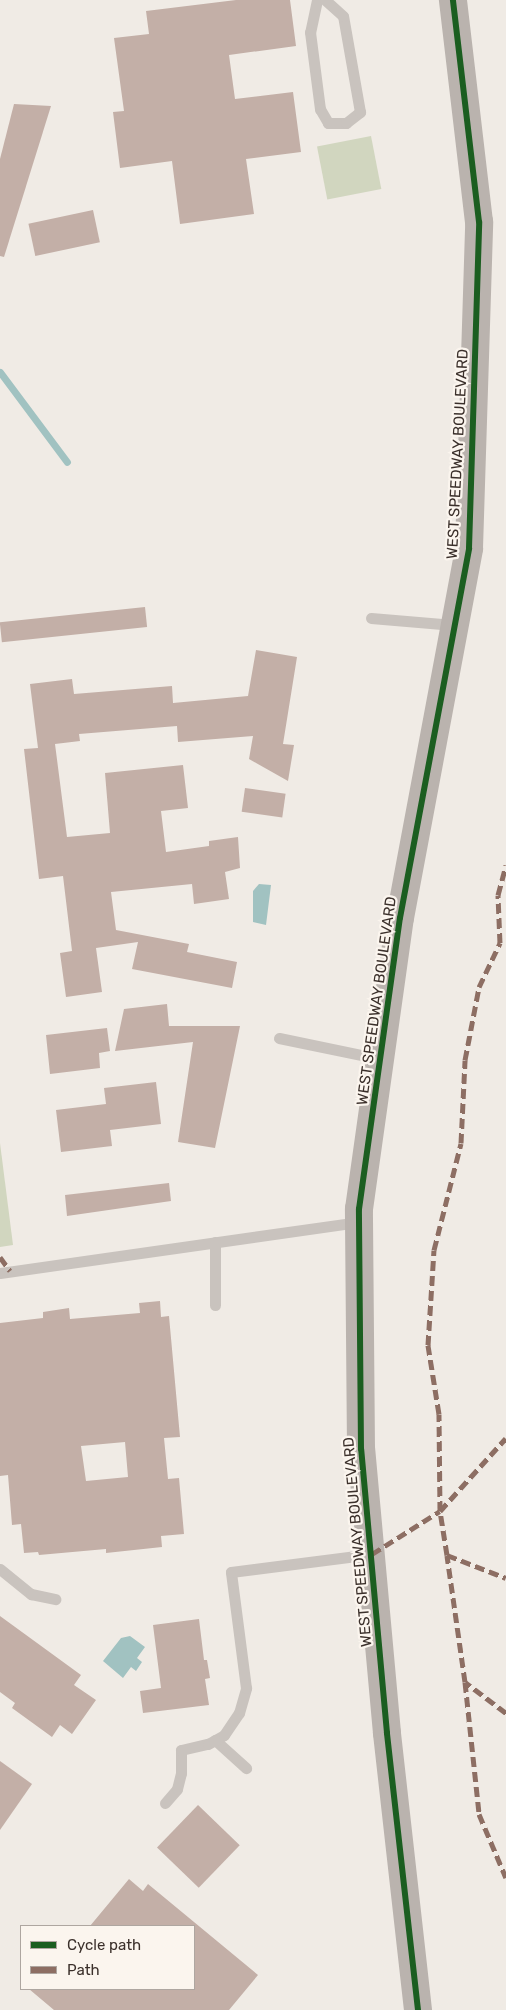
<!DOCTYPE html>
<style>
body{margin:0}
#map{position:relative;width:506px;height:2010px;overflow:hidden;background:#f0ebe5;font-family:Rubik,sans-serif}
div>[style]{position:absolute}
.green>*{inset:0;background:#d1d6bf;transform-origin:0 0}
.water>*{inset:0;background:#a1c2c1}
.stream>*{height:7px;margin:-3.5px;padding:0 3.5px;transform-origin:3.5px;border-radius:3.5px;background:#a1c2c1}
.building>*{inset:0;background:#c3afa7;transform-origin:0 0}
.lane>*{height:11px;margin:-5.5px;padding:0 5.5px;transform-origin:5.5px;border-radius:5.5px;background:#c9c3be}
.secondary>*{height:28px;margin:-14px;padding:0 14px;transform-origin:14px;border-radius:14px;background:#bab3ae}
.quiet>*{height:5px;margin-top:-2.5px;transform-origin:0;background:repeating-linear-gradient(90deg,#8d6e63 0 10px,transparent 0 15px)}
.cycleway>*{height:6px;margin:-3px;padding:0 3px;transform-origin:3px;border-radius:3px;background:#1b5e20}
span{translate:-50% -50%;white-space:nowrap;text-align:center;line-height:1.15;-webkit-text-stroke:4.5px #fbf5ee;paint-order:stroke}
.street-label{font-size:15px;color:#3b302b}
.legend{position:absolute;left:20px;top:1925px;width:175px;height:65px;box-sizing:border-box;background:#fbf5ee;border:1px solid #aea6a0;margin:0;padding:6px 9px;list-style:none;font-size:15px;color:#3b302b}
.legend li{display:flex;align-items:center;gap:10px;height:25px}
.legend b{width:25px;border:1px solid #aea6a0}
</style>
<div id="map">
<div class="green">
<div style="left:371px;top:136px;width:54px;height:55px;rotate:79deg"></div>
<div style="clip-path:polygon(0 1143px,13px 1245px,0 1247px)"></div>
</div>
<div class="water">
<div style="clip-path:polygon(259px 884px,271px 885px,266px 925px,253px 922px,253px 891px)"></div>
<div style="clip-path:polygon(130px 1636px,145px 1647px,137px 1658px,142px 1662px,136px 1671px,131px 1667px,123px 1678px,103px 1661px,121px 1638px)"></div>
</div>
<div class="stream">
<div style="left:0;top:372px;width:112px;rotate:53.3deg"></div>
</div>
<div class="building">
<div style="clip-path:polygon(236px 0,290px 0,296px 46px,229px 55px,235px 99px,293px 92px,301px 152px,246px 159px,254px 214px,180px 224px,172px 161px,120px 168px,113px 112px,124px 111px,114px 38px,149px 34px,146px 11px)"></div>
<div style="clip-path:polygon(14px 104px,51px 106px,4px 257px,0 256px,0 159px)"></div>
<div style="left:93px;top:210px;width:33px;height:66px;rotate:78deg"></div>
<div style="left:145px;top:607px;width:20px;height:146px;rotate:84deg"></div>
<div style="clip-path:polygon(256px 650px,297px 657px,283px 744px,294px 745px,288px 781px,249px 759px,253px 736px,178px 742px,177px 726px,79px 734px,80px 741px,55px 744px,67px 837px,110px 833px,105px 773px,183px 765px,188px 808px,161px 811px,166px 852px,209px 846px,209px 841px,238px 837px,240px 868px,225px 872px,229px 899px,194px 904px,192px 884px,111px 892px,116px 930px,189px 944px,187px 952px,237px 962px,232px 988px,132px 969px,138px 942px,96px 948px,102px 992px,66px 997px,60px 953px,72px 951px,63px 876px,39px 879px,24px 749px,38px 748px,30px 684px,72px 679px,74px 694px,172px 686px,173px 703px,248px 696px)"></div>
<div style="left:245px;top:788px;width:41px;height:24px;rotate:8deg"></div>
<div style="clip-path:polygon(167px 1004px,169px 1026px,240px 1026px,215px 1148px,178px 1142px,193px 1042px,115px 1051px,124px 1009px)"></div>
<div style="clip-path:polygon(107px 1028px,110px 1051px,99px 1053px,100px 1068px,50px 1074px,46px 1035px)"></div>
<div style="clip-path:polygon(156px 1082px,161px 1124px,110px 1130px,112px 1146px,61px 1152px,56px 1110px,106px 1104px,104px 1088px)"></div>
<div style="clip-path:polygon(169px 1183px,171px 1201px,67px 1216px,65px 1195px)"></div>
<div style="clip-path:polygon(evenodd,160px 1301px,161px 1317px,169px 1316px,180px 1437px,164px 1438px,168px 1479px,179px 1478px,184px 1534px,161px 1536px,162px 1547px,106px 1553px,106px 1549px,39px 1555px,38px 1552px,24px 1553px,21px 1524px,12px 1525px,8px 1475px,0 1476px,0 1323px,43px 1318px,43px 1312px,69px 1308px,70px 1319px,140px 1313px,139px 1303px,160px 1301px,125px 1442px,128px 1477px,86px 1481px,81px 1446px,125px 1442px)"></div>
<div style="clip-path:polygon(0 1616px,81px 1675px,74px 1685px,96px 1700px,72px 1734px,60px 1725px,52px 1737px,12px 1708px,15px 1703px,0 1692px)"></div>
<div style="clip-path:polygon(199px 1619px,204px 1660px,207px 1660px,210px 1678px,205px 1679px,209px 1705px,143px 1713px,140px 1691px,161px 1688px,153px 1625px)"></div>
<div style="clip-path:polygon(0 1761px,32px 1784px,0 1830px)"></div>
<div style="left:198px;top:1805px;width:58px;height:59px;rotate:44deg"></div>
<div style="clip-path:polygon(129px 1879px,143px 1891px,148px 1884px,258px 1975px,229px 2010px,54px 2010px,29px 1989px,194px 1989px,194px 1926px,90px 1926px)"></div>
</div>
<div class="lane">
<div style="left:317px;top:0;width:33px;rotate:102deg"></div>
<div style="left:310px;top:32px;width:78px;rotate:82.6deg"></div>
<div style="left:320px;top:109px;width:16px;rotate:60deg"></div>
<div style="left:328px;top:123px;width:18px"></div>
<div style="left:346px;top:123px;width:18px;rotate:-38deg"></div>
<div style="left:360px;top:112px;width:97px;rotate:-100deg"></div>
<div style="left:343px;top:16px;width:24px;rotate:-138deg"></div>
<div style="left:371px;top:618px;width:83px;rotate:4.8deg"></div>
<div style="left:279px;top:1038px;width:103px;rotate:11.7deg"></div>
<div style="left:0;top:1273px;width:363px;rotate:-8.1deg"></div>
<div style="left:215px;top:1305px;width:63px;rotate:-90deg"></div>
<div style="left:0;top:1569px;width:40px;rotate:39deg"></div>
<div style="left:31px;top:1594px;width:25px;rotate:12deg"></div>
<div style="left:215px;top:1740px;width:42px;rotate:42.1deg"></div>
<div style="left:165px;top:1803px;width:18px;rotate:-49deg"></div>
<div style="left:177px;top:1789px;width:16px;rotate:-76deg"></div>
<div style="left:181px;top:1773px;width:23px;rotate:-90deg"></div>
<div style="left:181px;top:1750px;width:28px;rotate:-13deg"></div>
<div style="left:208px;top:1744px;width:18px;rotate:-29deg"></div>
<div style="left:224px;top:1735px;width:27px;rotate:-56deg"></div>
<div style="left:239px;top:1713px;width:26px;rotate:-74deg"></div>
<div style="left:246px;top:1688px;width:117px;rotate:-97.4deg"></div>
<div style="left:231px;top:1572px;width:142px;rotate:-7.3deg"></div>
</div>
<div class="secondary">
<div style="left:418px;top:2010px;width:279px;rotate:-96.4deg"></div>
<div style="left:387px;top:1733px;width:285px;rotate:-95.2deg"></div>
<div style="left:361px;top:1449px;width:240px;rotate:-90.5deg"></div>
<div style="left:359px;top:1209px;width:294px;rotate:-82deg"></div>
<div style="left:400px;top:918px;width:376px;rotate:-79.4deg"></div>
<div style="left:469px;top:548px;width:326px;rotate:-88.2deg"></div>
<div style="left:479px;top:222px;width:224px;rotate:-96.7deg"></div>
</div>
<div class="quiet">
<div style="left:0;top:1257px;width:17px;rotate:54deg"></div>
<div style="left:372px;top:1554px;width:80px;rotate:-32.3deg"></div>
<div style="left:440px;top:1511px;width:98px;rotate:-47.9deg"></div>
<div style="left:447px;top:1555px;width:45px;rotate:-99deg"></div>
<div style="left:440px;top:1511px;width:97px;rotate:-90.6deg"></div>
<div style="left:439px;top:1414px;width:70px;rotate:-99.1deg"></div>
<div style="left:428px;top:1345px;width:95px;rotate:-86.4deg"></div>
<div style="left:434px;top:1250px;width:110px;rotate:-75.8deg"></div>
<div style="left:461px;top:1143px;width:83px;rotate:-87.2deg"></div>
<div style="left:465px;top:1060px;width:74px;rotate:-79.1deg"></div>
<div style="left:479px;top:987px;width:49px;rotate:-64.5deg"></div>
<div style="left:500px;top:943px;width:48px;rotate:-92.4deg"></div>
<div style="left:498px;top:895px;width:31px;rotate:-75deg"></div>
<div style="left:465px;top:1682px;width:128px;rotate:-98.1deg"></div>
<div style="left:447px;top:1555px;width:63px;rotate:21.3deg"></div>
<div style="left:506px;top:1713px;width:51px;rotate:-142.9deg"></div>
<div style="left:465px;top:1682px;width:133px;rotate:83.9deg"></div>
<div style="left:479px;top:1814px;width:69px;rotate:67.1deg"></div>
</div>
<div class="cycleway">
<div style="left:418px;top:2010px;width:279px;rotate:-96.4deg"></div>
<div style="left:387px;top:1733px;width:285px;rotate:-95.2deg"></div>
<div style="left:361px;top:1449px;width:240px;rotate:-90.5deg"></div>
<div style="left:359px;top:1209px;width:294px;rotate:-82deg"></div>
<div style="left:400px;top:918px;width:376px;rotate:-79.4deg"></div>
<div style="left:469px;top:548px;width:326px;rotate:-88.2deg"></div>
<div style="left:479px;top:222px;width:224px;rotate:-96.7deg"></div>
</div>
<div class="street-label">
<span style="left:458px;top:454px;rotate:-87deg">WEST SPEEDWAY BOULEVARD</span>
<span style="left:377px;top:1001px;rotate:-82deg">WEST SPEEDWAY BOULEVARD</span>
<span style="left:358px;top:1542px;rotate:-95deg">WEST SPEEDWAY BOULEVARD</span>
</div>
<ul class="legend">
<li><b style="height:6px;background:#1b5e20"></b>Cycle path</li>
<li><b style="height:6px;background:#8d6e63"></b>Path</li>
</ul>
</div>
